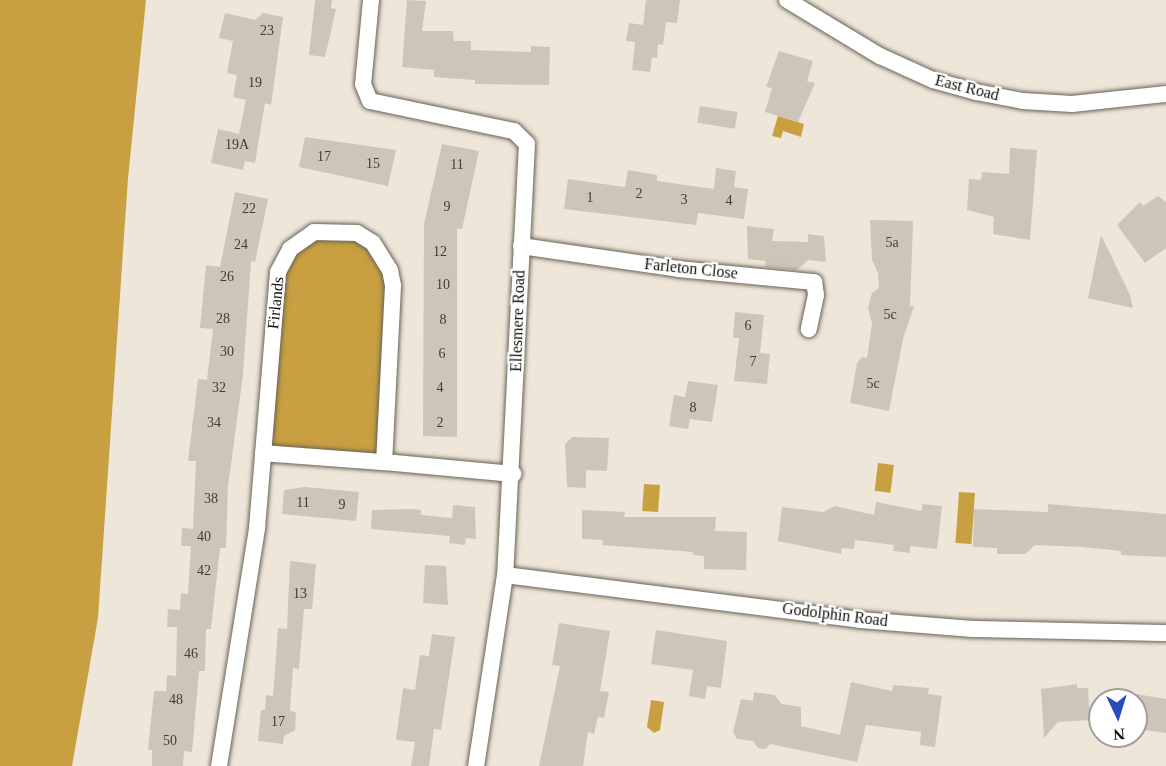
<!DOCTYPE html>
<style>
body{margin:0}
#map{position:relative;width:1166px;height:766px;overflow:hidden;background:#eee7d9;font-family:Georgia,serif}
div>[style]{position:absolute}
.forest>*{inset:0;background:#c8a041;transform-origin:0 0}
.building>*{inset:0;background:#ccc5b8;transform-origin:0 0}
.roads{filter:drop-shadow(0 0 2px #686256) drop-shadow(0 0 2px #686256)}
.street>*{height:16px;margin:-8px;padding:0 8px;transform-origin:8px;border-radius:8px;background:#fff}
span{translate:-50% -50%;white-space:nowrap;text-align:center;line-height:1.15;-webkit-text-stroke:4.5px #fff;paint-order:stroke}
.number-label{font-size:14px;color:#403c36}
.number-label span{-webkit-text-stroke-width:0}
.street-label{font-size:16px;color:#110f0a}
.north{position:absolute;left:1088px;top:688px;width:60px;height:60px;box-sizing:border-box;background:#fff;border:2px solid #a09f9d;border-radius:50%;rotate:176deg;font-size:16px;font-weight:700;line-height:24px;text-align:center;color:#110f0a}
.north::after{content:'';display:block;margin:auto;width:21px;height:27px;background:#294dbc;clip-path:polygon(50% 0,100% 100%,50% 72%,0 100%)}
</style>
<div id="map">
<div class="forest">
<div style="clip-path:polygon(0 0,146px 0,128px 178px,98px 618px,72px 766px,0 766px)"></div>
<div style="clip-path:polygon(778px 116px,804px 124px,801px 137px,783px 131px,781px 138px,772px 136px)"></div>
<div style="clip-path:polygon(357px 233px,390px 270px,384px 462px,263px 453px,278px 272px,302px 240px)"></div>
<div style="left:878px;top:463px;width:16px;height:28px;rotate:7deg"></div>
<div style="left:644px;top:484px;width:16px;height:27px;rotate:4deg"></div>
<div style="left:959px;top:492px;width:16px;height:51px;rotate:4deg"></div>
<div style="clip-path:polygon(651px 700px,664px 702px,660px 730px,654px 733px,647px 727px)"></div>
</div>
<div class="building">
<div style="clip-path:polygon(315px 0,332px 0,331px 8px,336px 9px,325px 57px,309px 55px)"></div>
<div style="clip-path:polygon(407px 0,426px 1px,422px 31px,453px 31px,454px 41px,471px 41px,471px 50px,531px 52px,531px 46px,550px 47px,549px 85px,475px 84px,475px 80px,434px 77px,434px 70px,402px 67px)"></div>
<div style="clip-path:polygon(646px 0,680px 0,677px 23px,666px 22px,663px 45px,658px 44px,657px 58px,652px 57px,650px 72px,632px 70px,635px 42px,626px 41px,629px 23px,643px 25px)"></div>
<div style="clip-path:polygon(225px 13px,255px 20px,263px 13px,283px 17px,271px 105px,265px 103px,255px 163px,245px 161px,243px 170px,211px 163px,218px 129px,239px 134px,246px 100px,233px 97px,237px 75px,227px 73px,233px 41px,219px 38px)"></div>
<div style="clip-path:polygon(779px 51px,813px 61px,807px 81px,815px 83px,798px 122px,765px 112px,772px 88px,766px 87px)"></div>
<div style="left:700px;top:106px;width:38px;height:17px;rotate:9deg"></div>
<div style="clip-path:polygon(305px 137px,396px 150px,388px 186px,299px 167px)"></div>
<div style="clip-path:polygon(442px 144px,479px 151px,462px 229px,457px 228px,457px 437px,423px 436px,424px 224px)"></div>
<div style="clip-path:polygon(1010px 148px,1037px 150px,1030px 240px,993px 234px,994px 217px,967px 210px,969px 179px,981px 180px,982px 172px,1009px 174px)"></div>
<div style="clip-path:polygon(716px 168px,736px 171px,734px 187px,748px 189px,744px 219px,698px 213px,696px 225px,564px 209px,568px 179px,625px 187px,628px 170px,657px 175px,657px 181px,714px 189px)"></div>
<div style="clip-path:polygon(235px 192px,268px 199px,255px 262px,251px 261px,243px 375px,228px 487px,226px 548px,220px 548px,211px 629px,206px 629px,205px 671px,199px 671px,192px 752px,184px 751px,183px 766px,152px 766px,152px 750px,148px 750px,154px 691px,166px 691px,167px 675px,176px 676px,177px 627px,167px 627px,168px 609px,180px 610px,181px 593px,188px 594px,191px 546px,181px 546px,182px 528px,193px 529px,196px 461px,188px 461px,198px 379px,207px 380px,213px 329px,200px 328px,206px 265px,220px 267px)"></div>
<div style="clip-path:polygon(1158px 196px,1166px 202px,1166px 248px,1145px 263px,1117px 225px,1140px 202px,1143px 206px)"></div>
<div style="clip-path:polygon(870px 220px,913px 221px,910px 306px,914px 306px,903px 339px,889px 411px,850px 403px,857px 363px,862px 357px,867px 358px,872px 323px,868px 308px,872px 293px,879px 288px,878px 273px,872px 260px)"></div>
<div style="clip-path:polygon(747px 226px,774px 229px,772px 241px,808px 242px,808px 234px,824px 236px,826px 262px,808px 260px,797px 270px,765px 267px,766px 261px,748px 259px)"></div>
<div style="clip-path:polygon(1101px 235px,1130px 295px,1133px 308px,1088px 298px)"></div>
<div style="clip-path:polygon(735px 312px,764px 315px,760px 353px,770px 354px,767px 384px,734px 381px,739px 338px,733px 338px)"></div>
<div style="clip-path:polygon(688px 381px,718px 385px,712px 422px,690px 419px,688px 429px,669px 426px,674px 395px,685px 397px)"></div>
<div style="clip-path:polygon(572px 437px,609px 438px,607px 471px,586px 470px,586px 488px,567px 487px,565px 444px)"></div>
<div style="clip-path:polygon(305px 487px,359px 492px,356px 521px,282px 514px,284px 490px)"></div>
<div style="clip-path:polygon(876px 502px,922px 511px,922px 504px,942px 506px,937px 549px,910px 546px,910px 553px,893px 551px,894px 545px,855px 540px,854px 549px,842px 548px,841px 554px,778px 541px,782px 507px,823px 512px,835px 506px,874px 515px)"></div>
<div style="clip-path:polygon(1048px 504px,1166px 514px,1166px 557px,1121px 555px,1121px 551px,1082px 547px,1035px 545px,1025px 554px,997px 554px,997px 548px,973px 547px,974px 509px,1048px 512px)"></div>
<div style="clip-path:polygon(453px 505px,475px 507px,476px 539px,466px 538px,465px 545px,449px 543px,450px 536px,371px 529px,372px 510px,411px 509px,421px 510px,421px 515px,452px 518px)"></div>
<div style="clip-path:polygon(582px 510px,625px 512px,624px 517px,716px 517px,715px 531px,747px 532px,746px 570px,704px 569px,704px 556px,693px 555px,693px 552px,602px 545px,603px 540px,582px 539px)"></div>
<div style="clip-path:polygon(290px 561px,316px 564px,312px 609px,304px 609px,299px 669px,293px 668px,290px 710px,296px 713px,295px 730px,284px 736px,283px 744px,258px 741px,261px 710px,265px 710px,266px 695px,273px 696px,278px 628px,287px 629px)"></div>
<div style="clip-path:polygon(425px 565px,446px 566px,448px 605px,423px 603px)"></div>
<div style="clip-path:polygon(559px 623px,610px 631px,600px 691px,609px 692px,604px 718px,598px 717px,594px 734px,588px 732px,583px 766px,539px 766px,560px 666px,552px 665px)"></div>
<div style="clip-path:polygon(656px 630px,727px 641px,721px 688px,707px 686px,705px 699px,689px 696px,693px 670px,651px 664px)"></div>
<div style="clip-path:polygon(432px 634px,455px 637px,441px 730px,434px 729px,429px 766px,411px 766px,415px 742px,396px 740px,403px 688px,415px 690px,420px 655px,429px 656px)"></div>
<div style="clip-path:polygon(851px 682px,892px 691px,893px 685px,929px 688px,928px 694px,942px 696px,935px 747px,920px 745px,921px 732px,866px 725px,857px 762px,770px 744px,765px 749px,758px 748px,753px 741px,737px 739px,733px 732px,741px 699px,753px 701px,754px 692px,774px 695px,782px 704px,801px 707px,801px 726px,840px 735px)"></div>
<div style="clip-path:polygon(1077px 684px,1077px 688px,1088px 688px,1090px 720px,1058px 722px,1044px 738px,1041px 689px)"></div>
<div style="clip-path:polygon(1136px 694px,1166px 699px,1166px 733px,1136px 729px)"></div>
</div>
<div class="roads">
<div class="street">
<div style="left:371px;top:0;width:84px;rotate:95.4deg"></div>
<div style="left:363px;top:84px;width:18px;rotate:68deg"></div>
<div style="left:370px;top:101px;width:147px;rotate:11.8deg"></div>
<div style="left:514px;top:131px;width:18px;rotate:45deg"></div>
<div style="left:527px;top:144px;width:432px;rotate:92.9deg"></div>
<div style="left:505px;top:575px;width:193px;rotate:98.6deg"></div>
<div style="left:787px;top:0;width:109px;rotate:31.1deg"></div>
<div style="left:880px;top:56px;width:58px;rotate:24.4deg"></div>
<div style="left:933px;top:80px;width:45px;rotate:15.6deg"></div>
<div style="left:976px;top:92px;width:48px;rotate:10.8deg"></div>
<div style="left:1023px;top:101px;width:49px;rotate:3.5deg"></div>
<div style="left:1072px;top:104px;width:95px;rotate:-6.1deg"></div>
<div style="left:521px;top:246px;width:159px;rotate:8.3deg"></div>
<div style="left:678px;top:269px;width:137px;rotate:5.5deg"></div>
<div style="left:814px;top:282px;width:13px;rotate:81deg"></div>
<div style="left:816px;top:295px;width:35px;rotate:102deg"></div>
<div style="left:263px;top:453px;width:121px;rotate:4.3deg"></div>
<div style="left:505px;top:575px;width:358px;rotate:7.2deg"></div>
<div style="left:860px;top:620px;width:113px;rotate:4.6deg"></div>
<div style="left:973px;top:629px;width:193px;rotate:1.2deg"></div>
<div style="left:219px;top:766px;width:241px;rotate:-80.9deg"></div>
<div style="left:257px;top:528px;width:257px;rotate:-85.3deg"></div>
<div style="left:278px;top:272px;width:26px;rotate:-62deg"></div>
<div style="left:290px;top:249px;width:29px;rotate:-35deg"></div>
<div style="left:314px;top:232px;width:43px;rotate:1.3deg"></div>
<div style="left:357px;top:233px;width:19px;rotate:32deg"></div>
<div style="left:373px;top:243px;width:32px;rotate:58deg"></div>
<div style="left:390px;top:270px;width:16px;rotate:79deg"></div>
<div style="left:393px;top:286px;width:176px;rotate:92.9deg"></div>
<div style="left:384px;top:462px;width:130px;rotate:5.3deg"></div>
</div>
</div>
<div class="number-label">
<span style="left:267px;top:31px">23</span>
<span style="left:255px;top:83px">19</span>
<span style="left:237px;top:145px">19A</span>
<span style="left:324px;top:157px">17</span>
<span style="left:373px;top:164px">15</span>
<span style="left:457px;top:165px">11</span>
<span style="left:639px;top:194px">2</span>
<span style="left:590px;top:198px">1</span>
<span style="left:684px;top:200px">3</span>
<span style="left:729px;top:201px">4</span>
<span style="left:447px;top:207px">9</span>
<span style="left:249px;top:209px">22</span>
<span style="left:892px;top:243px">5a</span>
<span style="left:241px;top:245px">24</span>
<span style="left:440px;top:252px">12</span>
<span style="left:227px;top:277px">26</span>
<span style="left:443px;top:285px">10</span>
<span style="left:890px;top:315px">5c</span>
<span style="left:223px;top:319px">28</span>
<span style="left:443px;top:320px">8</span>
<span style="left:748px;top:326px">6</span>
<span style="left:227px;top:352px">30</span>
<span style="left:442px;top:354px">6</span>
<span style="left:753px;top:362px">7</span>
<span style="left:873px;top:384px">5c</span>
<span style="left:219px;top:388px">32</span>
<span style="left:440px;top:388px">4</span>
<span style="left:693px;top:408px">8</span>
<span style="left:214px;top:423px">34</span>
<span style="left:440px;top:423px">2</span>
<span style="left:211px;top:499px">38</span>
<span style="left:303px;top:503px">11</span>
<span style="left:342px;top:505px">9</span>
<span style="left:204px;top:537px">40</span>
<span style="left:204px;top:571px">42</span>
<span style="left:300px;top:594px">13</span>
<span style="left:191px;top:654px">46</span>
<span style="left:176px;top:700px">48</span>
<span style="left:278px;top:722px">17</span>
<span style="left:170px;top:741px">50</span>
</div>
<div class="street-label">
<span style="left:967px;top:88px;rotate:14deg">East Road</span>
<span style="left:691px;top:269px;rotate:6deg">Farleton Close</span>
<span style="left:276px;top:303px;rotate:-84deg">Firlands</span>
<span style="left:518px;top:321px;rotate:-88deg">Ellesmere Road</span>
<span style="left:835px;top:615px;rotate:7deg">Godolphin Road</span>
</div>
<div class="north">N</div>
</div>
